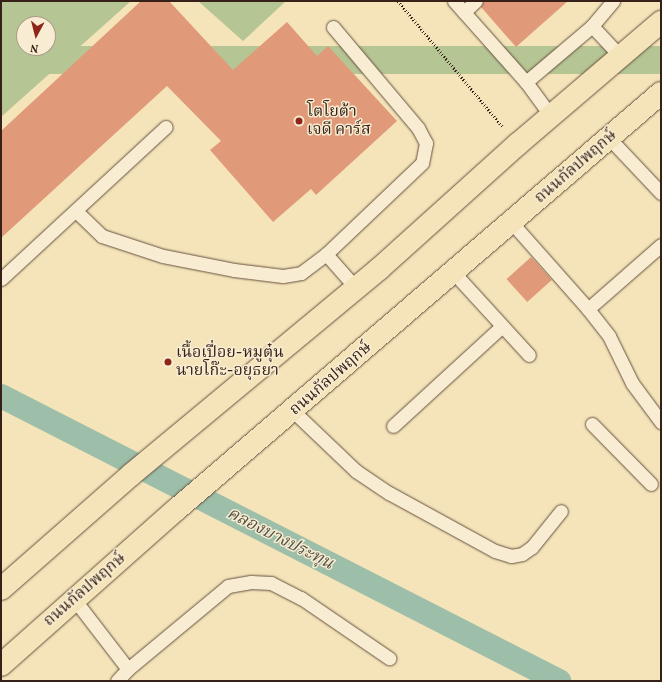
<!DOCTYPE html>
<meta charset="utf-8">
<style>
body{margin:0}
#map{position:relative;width:662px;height:682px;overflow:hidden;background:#f5e4b9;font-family:Vollkorn,"Noto Serif Thai",serif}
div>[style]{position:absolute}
.green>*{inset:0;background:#b6c594;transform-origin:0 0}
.canal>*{height:24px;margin:-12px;padding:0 12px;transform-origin:12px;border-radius:12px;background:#9dbfa9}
.building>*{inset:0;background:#e19a79;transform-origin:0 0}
.path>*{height:2.5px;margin-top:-1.25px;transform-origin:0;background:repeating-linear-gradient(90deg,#362018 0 1px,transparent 0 3px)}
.roads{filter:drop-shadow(0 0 1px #665140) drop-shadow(0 0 1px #665140)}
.lane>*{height:13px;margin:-6.5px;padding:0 6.5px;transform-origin:6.5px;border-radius:6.5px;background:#f8edd2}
.primary>*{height:22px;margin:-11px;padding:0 11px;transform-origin:11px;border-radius:11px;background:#f5e4b9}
.dots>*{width:11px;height:11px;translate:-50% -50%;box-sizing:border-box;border:2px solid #f8edd2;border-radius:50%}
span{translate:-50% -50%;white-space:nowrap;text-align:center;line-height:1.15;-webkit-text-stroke:3px #f8edd2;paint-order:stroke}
.poi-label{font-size:16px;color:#362018}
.left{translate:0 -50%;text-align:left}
.street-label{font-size:16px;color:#362018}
.water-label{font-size:17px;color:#555044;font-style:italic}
.frame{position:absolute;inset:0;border:2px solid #362018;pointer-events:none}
.north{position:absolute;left:16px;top:16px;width:40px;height:40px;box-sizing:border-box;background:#f8edd2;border:1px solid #aa9b88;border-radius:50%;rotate:187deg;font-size:11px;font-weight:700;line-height:16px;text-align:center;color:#362018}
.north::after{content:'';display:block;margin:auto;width:14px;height:18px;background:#8f2418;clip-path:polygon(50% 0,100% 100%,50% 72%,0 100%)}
</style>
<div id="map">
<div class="green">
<div style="clip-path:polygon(evenodd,1px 1px,131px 1px,1px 117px,1px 1px,24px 24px,48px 24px,48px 48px,24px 48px,24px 24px)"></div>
<div style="clip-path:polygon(198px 1px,286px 1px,243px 41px)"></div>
<div style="left:661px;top:46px;width:28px;height:871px;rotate:90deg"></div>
</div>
<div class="canal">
<div style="left:1px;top:396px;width:627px;rotate:27.06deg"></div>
</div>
<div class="building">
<div style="clip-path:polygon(141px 1px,169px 1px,233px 70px,287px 22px,317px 56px,328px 46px,397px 121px,316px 195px,311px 189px,273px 222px,210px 150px,221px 141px,167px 86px,1px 238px,1px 131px)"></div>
<div style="clip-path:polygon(484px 1px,568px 1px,516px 47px,481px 7px)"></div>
<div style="left:531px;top:257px;width:31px;height:33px;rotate:48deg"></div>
</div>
<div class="path">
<div style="left:398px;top:1px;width:164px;rotate:50.2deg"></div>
</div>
<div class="roads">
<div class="lane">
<div style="left:454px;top:1px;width:108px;rotate:48.4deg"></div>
<div style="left:526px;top:82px;width:87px;rotate:-40.3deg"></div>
<div style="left:592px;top:26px;width:33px;rotate:-50deg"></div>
<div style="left:464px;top:12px;width:16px;rotate:-43deg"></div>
<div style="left:592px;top:26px;width:42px;rotate:46.9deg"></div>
<div style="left:333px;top:27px;width:132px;rotate:49.9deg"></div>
<div style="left:418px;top:128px;width:17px;rotate:62deg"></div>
<div style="left:426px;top:143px;width:20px;rotate:101deg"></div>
<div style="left:422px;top:163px;width:132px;rotate:136.5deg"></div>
<div style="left:326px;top:254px;width:45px;rotate:48.6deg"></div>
<div style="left:526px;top:82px;width:42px;rotate:53.7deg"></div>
<div style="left:609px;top:138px;width:76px;rotate:46.6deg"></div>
<div style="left:76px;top:211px;width:36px;rotate:44deg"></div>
<div style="left:102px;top:236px;width:64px;rotate:18.2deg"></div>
<div style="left:163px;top:256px;width:72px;rotate:11.2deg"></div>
<div style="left:234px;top:270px;width:49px;rotate:7deg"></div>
<div style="left:283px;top:276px;width:18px;rotate:-9deg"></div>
<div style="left:301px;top:273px;width:31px;rotate:-37deg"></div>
<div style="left:512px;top:223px;width:115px;rotate:48.5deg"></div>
<div style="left:661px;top:245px;width:97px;rotate:138.8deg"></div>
<div style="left:588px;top:309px;width:34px;rotate:52deg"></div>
<div style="left:609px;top:336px;width:52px;rotate:63.9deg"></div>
<div style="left:632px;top:383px;width:49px;rotate:53.4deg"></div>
<div style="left:454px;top:273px;width:111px;rotate:47.6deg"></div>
<div style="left:1px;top:279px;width:224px;rotate:-42.7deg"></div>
<div style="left:293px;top:411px;width:87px;rotate:43.6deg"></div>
<div style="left:356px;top:471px;width:40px;rotate:34deg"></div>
<div style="left:389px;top:493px;width:121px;rotate:28.7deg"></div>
<div style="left:495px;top:551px;width:17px;rotate:17deg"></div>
<div style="left:511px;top:556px;width:11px;rotate:-10deg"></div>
<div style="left:522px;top:554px;width:12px;rotate:-35deg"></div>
<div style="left:532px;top:547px;width:46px;rotate:-51.1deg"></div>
<div style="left:592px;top:424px;width:84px;rotate:45.5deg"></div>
<div style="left:393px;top:426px;width:148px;rotate:-42.5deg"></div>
<div style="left:74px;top:599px;width:88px;rotate:52.4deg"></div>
<div style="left:128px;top:669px;width:16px;rotate:133deg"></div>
<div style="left:128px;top:669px;width:130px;rotate:-39.7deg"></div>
<div style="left:228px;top:586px;width:23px;rotate:-10deg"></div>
<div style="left:251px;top:582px;width:20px;rotate:3deg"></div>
<div style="left:271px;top:583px;width:34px;rotate:27deg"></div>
<div style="left:301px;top:598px;width:107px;rotate:34.3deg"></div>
</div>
<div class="primary">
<div style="left:1px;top:589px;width:174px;rotate:-41.3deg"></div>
<div style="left:132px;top:474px;width:321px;rotate:-39.7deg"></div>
<div style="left:379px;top:269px;width:187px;rotate:-42deg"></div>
<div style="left:518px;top:144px;width:188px;rotate:-40.5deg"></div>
<div style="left:1px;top:665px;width:235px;rotate:-41.6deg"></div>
<div style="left:177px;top:509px;width:638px;rotate:-40.68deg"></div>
</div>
</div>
<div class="dots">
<div style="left:299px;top:121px;background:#8f2418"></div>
<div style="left:168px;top:362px;background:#8f2418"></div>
</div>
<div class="poi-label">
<span class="left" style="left:307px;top:121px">โตโยต้า<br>เจดี คาร์ส</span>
<span class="left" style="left:176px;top:362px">เนื้อเปื่อย-หมูตุ๋น<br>นายโก๊ะ-อยุธยา</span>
</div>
<div class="street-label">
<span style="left:576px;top:167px;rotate:-41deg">ถนนกัลปพฤกษ์</span>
<span style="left:331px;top:379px;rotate:-41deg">ถนนกัลปพฤกษ์</span>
<span style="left:85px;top:590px;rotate:-41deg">ถนนกัลปพฤกษ์</span>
</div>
<div class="water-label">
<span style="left:280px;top:539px;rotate:27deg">คลองบางประทุน</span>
</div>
<div class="frame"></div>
<div class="north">N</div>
</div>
